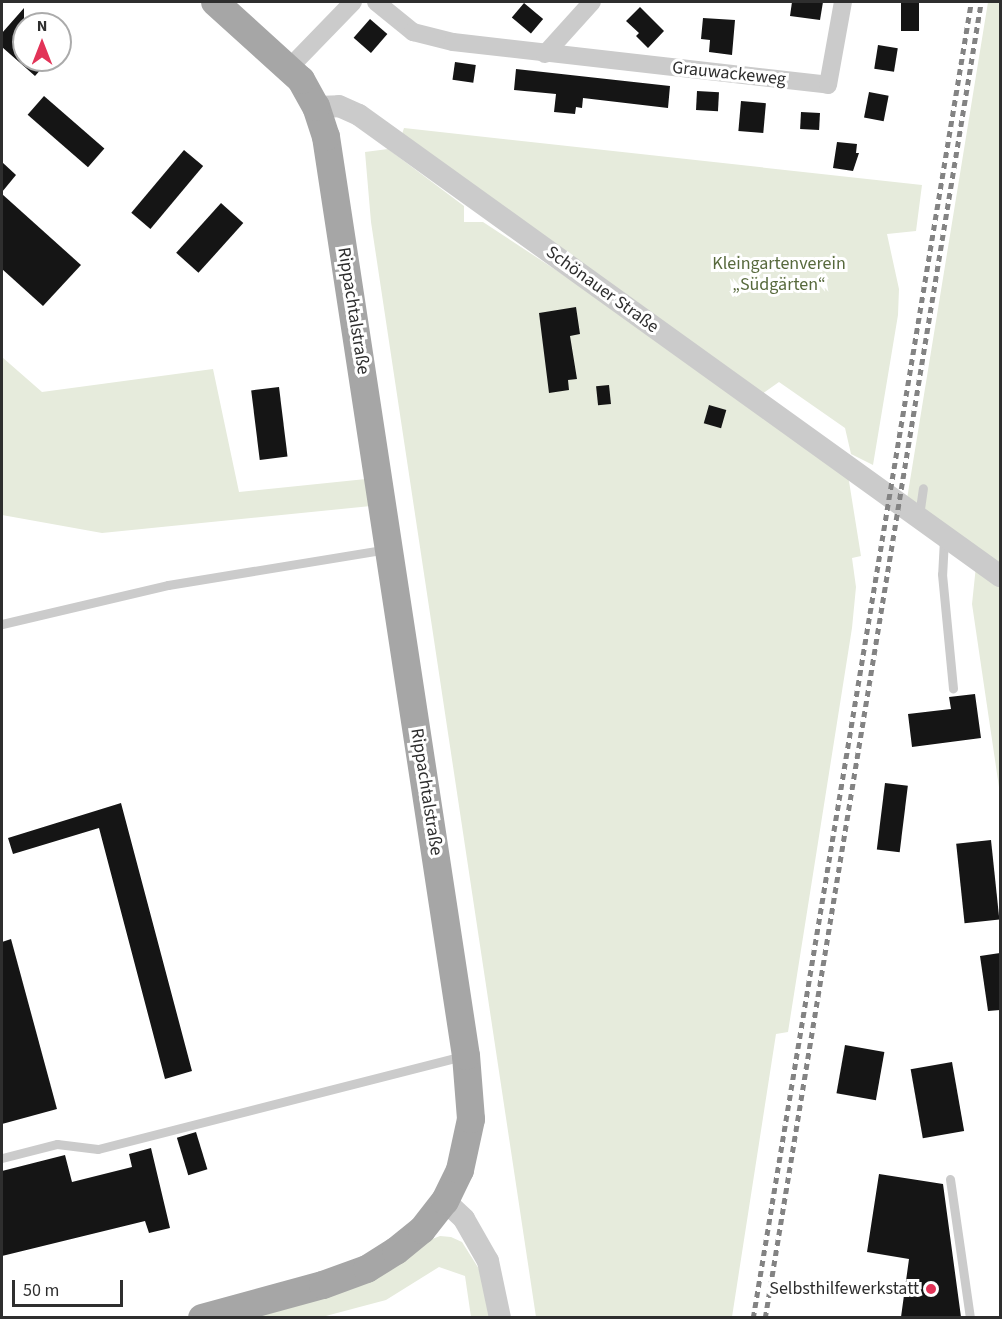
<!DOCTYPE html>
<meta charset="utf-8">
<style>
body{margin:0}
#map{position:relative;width:1002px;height:1319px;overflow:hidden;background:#fff;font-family:"Source Sans 3",sans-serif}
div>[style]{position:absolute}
.green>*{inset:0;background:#e6ebdc}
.building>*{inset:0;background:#151515;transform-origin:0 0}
.service>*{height:9px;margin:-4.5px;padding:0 4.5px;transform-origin:4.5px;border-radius:4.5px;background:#cbcbcb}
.minor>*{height:18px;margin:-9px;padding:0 9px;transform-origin:9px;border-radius:9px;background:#cbcbcb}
.tertiary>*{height:22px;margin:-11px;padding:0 11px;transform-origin:11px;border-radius:11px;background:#cbcbcb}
.primary>*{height:28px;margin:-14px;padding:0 14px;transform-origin:14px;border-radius:14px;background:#a6a6a6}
.rail>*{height:4.5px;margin-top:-2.25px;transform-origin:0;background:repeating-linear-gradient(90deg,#838383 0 6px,transparent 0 10.5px)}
.dots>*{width:16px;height:16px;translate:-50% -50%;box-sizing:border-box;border:3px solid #fff;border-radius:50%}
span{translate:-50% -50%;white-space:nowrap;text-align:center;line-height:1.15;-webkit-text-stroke:6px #fff;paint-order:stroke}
.street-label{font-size:18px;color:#2e2e2e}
.park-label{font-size:18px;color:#57693c}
.poi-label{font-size:18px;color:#2e2e2e}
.right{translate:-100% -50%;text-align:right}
.frame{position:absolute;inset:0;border:3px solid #2e2e2e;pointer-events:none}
.north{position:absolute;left:12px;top:12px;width:60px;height:60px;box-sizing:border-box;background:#fff;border:2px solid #ababab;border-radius:50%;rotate:0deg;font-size:16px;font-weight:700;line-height:24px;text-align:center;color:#2e2e2e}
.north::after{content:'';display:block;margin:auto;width:21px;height:27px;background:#e23357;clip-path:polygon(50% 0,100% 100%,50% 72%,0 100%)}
.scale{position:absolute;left:12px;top:1280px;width:111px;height:27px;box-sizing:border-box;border:3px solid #2e2e2e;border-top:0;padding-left:8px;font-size:18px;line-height:21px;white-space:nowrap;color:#2e2e2e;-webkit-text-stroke:4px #fff;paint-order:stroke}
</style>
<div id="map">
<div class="green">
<div style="clip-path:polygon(988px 2px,1000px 2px,1000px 794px,972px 604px,976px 566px,907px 499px)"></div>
<div style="clip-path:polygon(404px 128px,922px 185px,916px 231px,887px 234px,899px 289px,898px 315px,873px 465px,851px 454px,845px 428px,779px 382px,762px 394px,401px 137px)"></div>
<div style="clip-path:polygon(388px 149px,464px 206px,464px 222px,483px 222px,609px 305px,848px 475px,861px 556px,852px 558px,856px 587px,852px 628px,788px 1032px,776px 1034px,732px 1317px,536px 1317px,371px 222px,365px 152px)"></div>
<div style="clip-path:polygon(2px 357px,42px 392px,213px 369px,239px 492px,366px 479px,371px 506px,102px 533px,2px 515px)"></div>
<div style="clip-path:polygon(440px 1236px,451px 1237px,462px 1242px,479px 1269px,495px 1317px,471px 1317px,465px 1276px,439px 1267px,386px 1300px,322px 1317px,226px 1318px)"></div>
</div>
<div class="building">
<div style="clip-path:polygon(792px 2px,823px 2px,820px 20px,790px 16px)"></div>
<div style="left:901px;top:2px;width:18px;height:29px"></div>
<div style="left:524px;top:3px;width:25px;height:19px;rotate:40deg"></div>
<div style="clip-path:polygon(640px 7px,664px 31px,648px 48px,636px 36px,639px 33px,626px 21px)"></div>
<div style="clip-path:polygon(24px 8px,24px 60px,49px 60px,35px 76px,2px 47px,2px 33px)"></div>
<div style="clip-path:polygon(703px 18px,735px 20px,732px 55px,709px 52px,710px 40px,701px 39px)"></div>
<div style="left:370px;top:19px;width:23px;height:25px;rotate:41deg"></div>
<div style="left:878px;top:45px;width:20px;height:24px;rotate:9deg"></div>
<div style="left:455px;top:62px;width:21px;height:18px;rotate:8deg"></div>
<div style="clip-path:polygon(516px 69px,670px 86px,668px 108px,583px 98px,582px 108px,576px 107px,575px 114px,554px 112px,556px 94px,514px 90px)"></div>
<div style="left:697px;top:91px;width:22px;height:19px;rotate:3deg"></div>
<div style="left:869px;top:92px;width:20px;height:26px;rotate:11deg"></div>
<div style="left:44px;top:96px;width:80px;height:25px;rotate:41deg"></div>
<div style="left:741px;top:101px;width:25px;height:30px;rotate:5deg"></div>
<div style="left:801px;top:112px;width:19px;height:17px;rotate:3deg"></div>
<div style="clip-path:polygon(837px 142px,857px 144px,856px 153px,859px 153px,853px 171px,833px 168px)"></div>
<div style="left:184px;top:150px;width:25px;height:82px;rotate:40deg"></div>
<div style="clip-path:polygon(2px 162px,16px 175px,2px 192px)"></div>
<div style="clip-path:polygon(2px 194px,81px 265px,43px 306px,2px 269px)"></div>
<div style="left:221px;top:203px;width:30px;height:67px;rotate:42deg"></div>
<div style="clip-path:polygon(576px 307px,580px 334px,570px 336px,577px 379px,568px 380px,569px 390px,549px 393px,539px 313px)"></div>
<div style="left:609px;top:385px;width:19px;height:13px;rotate:84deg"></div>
<div style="left:279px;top:387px;width:70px;height:28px;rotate:83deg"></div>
<div style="left:709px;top:405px;width:18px;height:19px;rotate:16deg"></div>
<div style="clip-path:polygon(975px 694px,981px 738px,912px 747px,908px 714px,951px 709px,949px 697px)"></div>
<div style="left:885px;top:783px;width:23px;height:67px;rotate:7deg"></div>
<div style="clip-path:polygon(121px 803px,192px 1071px,165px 1079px,99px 828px,13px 854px,8px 838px)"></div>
<div style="left:991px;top:840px;width:80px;height:35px;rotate:84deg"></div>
<div style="clip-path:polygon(11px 939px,57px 1109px,2px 1124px,2px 942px)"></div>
<div style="clip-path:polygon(1000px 953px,1000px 1010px,988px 1011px,980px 956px)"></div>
<div style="left:845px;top:1045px;width:40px;height:49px;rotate:10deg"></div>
<div style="left:952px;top:1062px;width:70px;height:42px;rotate:80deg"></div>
<div style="left:196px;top:1132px;width:39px;height:20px;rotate:73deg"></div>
<div style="clip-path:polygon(151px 1148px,170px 1228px,149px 1233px,145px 1221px,2px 1256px,2px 1171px,65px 1155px,72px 1182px,132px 1167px,129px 1154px)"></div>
<div style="clip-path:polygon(879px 1174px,943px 1184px,961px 1317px,901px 1317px,909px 1259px,867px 1252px)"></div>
</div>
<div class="service">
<div style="left:919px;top:516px;width:28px;rotate:-82deg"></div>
<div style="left:944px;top:539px;width:35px;rotate:93deg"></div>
<div style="left:942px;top:574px;width:115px;rotate:84.5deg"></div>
<div style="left:2px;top:624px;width:171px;rotate:-13.2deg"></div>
<div style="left:168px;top:585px;width:222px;rotate:-9.3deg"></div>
<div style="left:2px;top:1158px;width:57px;rotate:-14.3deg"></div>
<div style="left:57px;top:1144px;width:41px;rotate:7deg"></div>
<div style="left:98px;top:1149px;width:377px;rotate:-14.3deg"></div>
<div style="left:950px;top:1179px;width:140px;rotate:81.8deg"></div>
</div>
<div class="minor">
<div style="left:376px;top:2px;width:48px;rotate:39deg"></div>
<div style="left:413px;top:32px;width:41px;rotate:14deg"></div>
<div style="left:453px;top:42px;width:377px;rotate:6.5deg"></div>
<div style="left:828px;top:85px;width:84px;rotate:-79.8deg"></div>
<div style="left:545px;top:54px;width:70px;rotate:-47.9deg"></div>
<div style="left:289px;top:68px;width:92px;rotate:-45.9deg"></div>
</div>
<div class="tertiary">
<div style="left:316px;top:107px;width:23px;rotate:-2deg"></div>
<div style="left:339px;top:106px;width:22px;rotate:24deg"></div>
<div style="left:359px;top:115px;width:790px;rotate:35.72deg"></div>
<div style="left:445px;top:1201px;width:26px;rotate:43deg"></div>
<div style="left:464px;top:1219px;width:48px;rotate:60.3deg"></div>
<div style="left:488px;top:1261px;width:58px;rotate:78.1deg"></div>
</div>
<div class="primary">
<div style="left:202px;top:1318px;width:125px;rotate:-15.3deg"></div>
<div style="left:323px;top:1285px;width:47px;rotate:-20deg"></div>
<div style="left:367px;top:1269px;width:34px;rotate:-32deg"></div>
<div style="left:396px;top:1251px;width:33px;rotate:-39deg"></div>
<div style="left:422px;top:1230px;width:37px;rotate:-52deg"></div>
<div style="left:445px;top:1201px;width:34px;rotate:-64deg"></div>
<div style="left:460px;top:1170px;width:52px;rotate:-77.8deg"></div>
<div style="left:471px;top:1119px;width:63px;rotate:-94.5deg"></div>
<div style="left:466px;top:1056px;width:930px;rotate:-98.66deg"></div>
<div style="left:326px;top:137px;width:32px;rotate:-108deg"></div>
<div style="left:316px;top:107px;width:31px;rotate:-119deg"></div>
<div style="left:301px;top:80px;width:116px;rotate:-137.8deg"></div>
</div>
<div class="rail">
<div style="left:753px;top:1318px;width:1334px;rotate:-80.59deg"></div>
<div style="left:765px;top:1318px;width:1334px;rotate:-80.68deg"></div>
</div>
<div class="dots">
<div style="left:931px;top:1289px;background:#e23357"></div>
</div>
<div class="street-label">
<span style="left:729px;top:74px;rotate:6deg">Grauwackeweg</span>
<span style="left:602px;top:290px;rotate:36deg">Schönauer Straße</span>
<span style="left:353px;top:311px;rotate:81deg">Rippachtalstraße</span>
<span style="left:426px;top:792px;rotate:81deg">Rippachtalstraße</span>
</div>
<div class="park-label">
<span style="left:779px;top:275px">Kleingartenverein<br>„Südgärten“</span>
</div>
<div class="poi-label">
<span class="right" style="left:919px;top:1289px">Selbsthilfewerkstatt</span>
</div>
<div class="frame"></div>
<div class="north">N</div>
<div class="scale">50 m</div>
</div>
